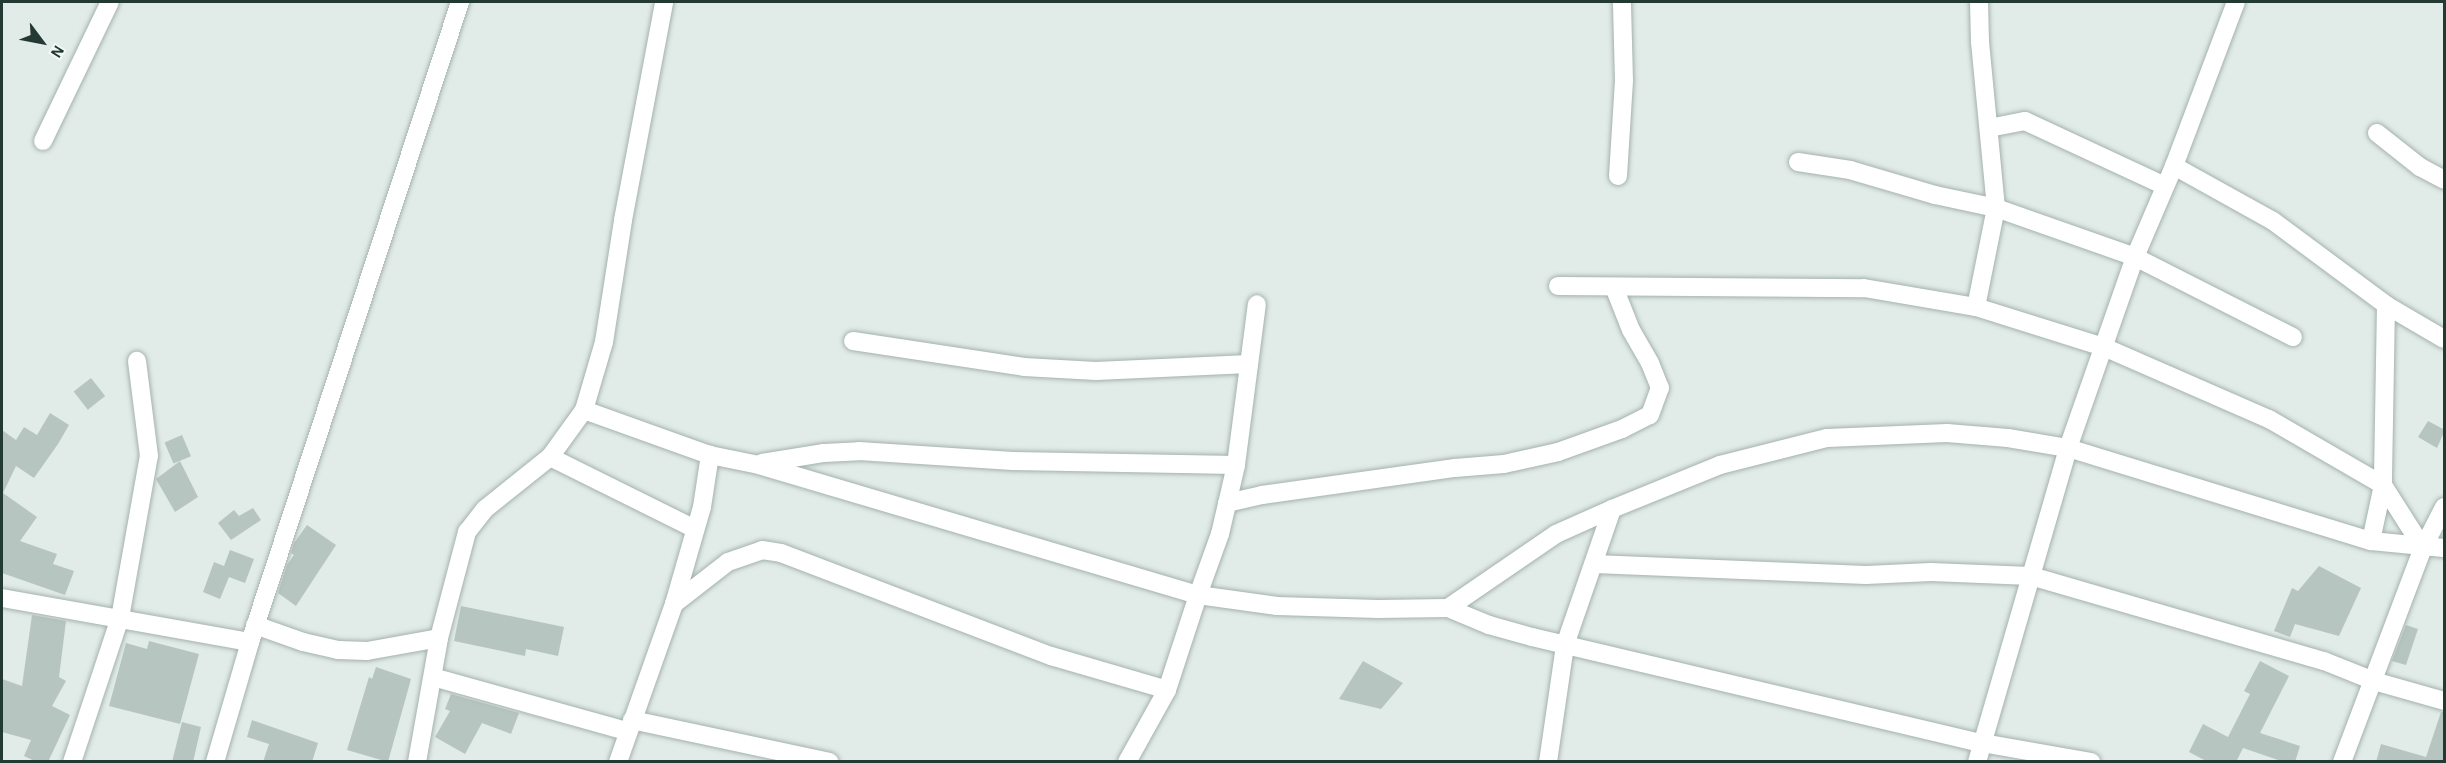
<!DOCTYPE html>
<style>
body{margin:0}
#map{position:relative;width:2446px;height:763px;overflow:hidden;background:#e1ebe7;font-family:"Alegreya Sans",sans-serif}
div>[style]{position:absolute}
.building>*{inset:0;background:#b7c5c0;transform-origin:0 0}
.roads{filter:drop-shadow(0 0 2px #a4b2ae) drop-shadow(0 0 2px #a4b2ae)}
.minor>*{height:18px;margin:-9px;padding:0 9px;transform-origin:9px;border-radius:9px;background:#fff}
span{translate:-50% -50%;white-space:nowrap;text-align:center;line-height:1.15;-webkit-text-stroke:5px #f2f8f5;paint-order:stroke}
.frame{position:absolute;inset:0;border:3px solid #233a34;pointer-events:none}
.north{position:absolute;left:12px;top:12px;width:60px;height:60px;-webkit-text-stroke:4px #f2f8f5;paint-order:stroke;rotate:122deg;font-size:16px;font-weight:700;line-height:24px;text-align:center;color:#233a34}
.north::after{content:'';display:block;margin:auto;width:21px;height:27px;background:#233a34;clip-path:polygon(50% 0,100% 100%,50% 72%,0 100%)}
</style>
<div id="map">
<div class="building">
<div style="left:91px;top:378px;width:23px;height:22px;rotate:52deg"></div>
<div style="clip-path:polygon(50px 413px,69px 425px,58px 444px,34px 478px,16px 466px,3px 493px,37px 517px,20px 541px,57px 554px,53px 564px,74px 571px,65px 595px,2px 573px,2px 430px,16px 440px,24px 427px,37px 435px)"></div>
<div style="clip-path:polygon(2428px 421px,2445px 430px,2437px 448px,2418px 437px)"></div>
<div style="left:182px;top:435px;width:23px;height:19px;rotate:67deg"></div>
<div style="clip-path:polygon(180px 461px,198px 497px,175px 512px,156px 479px)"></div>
<div style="clip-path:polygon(253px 508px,261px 520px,231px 540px,218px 523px,234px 510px,239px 516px)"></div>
<div style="clip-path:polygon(307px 525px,336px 545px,296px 606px,278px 593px,287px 565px,294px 555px,291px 553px,294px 543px)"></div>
<div style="clip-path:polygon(230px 550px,254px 559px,245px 583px,229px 577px,220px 599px,203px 592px,214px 562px,224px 566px)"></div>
<div style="clip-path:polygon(2319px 566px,2361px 588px,2339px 636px,2295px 624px,2290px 637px,2274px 631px,2292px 588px,2298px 591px)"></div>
<div style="clip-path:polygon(461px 606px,564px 627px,558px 656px,526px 649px,525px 656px,454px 641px)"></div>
<div style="clip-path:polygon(32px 615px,66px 621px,59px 677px,66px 681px,52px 706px,70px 715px,48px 762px,37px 762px,24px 756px,31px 740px,2px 732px,2px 679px,22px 686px)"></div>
<div style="clip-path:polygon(2406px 625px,2418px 629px,2406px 665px,2392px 661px)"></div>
<div style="clip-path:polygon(149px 641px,199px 654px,180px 724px,109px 706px,126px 643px,147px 649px)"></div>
<div style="clip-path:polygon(1363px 661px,1403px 683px,1381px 709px,1339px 699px)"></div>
<div style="clip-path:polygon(2260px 661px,2289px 676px,2260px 733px,2300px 746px,2295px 762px,2284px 762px,2243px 748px,2236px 762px,2208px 762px,2189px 752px,2203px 724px,2228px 737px,2250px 694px,2244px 691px)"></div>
<div style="clip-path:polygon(376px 667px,411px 679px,388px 762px,347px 750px,369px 677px,372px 679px)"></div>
<div style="clip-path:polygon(451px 694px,519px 713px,511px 734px,482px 723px,465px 754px,435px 737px,450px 711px,445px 709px)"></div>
<div style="clip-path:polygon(2441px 712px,2445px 712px,2445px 762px,2376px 762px,2381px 744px,2426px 757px)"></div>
<div style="clip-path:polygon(252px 720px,318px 743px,312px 762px,263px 762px,269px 744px,247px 737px)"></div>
<div style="clip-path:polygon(182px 722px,201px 727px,193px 762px,172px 762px)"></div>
</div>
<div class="roads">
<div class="minor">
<div style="left:1989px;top:128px;width:37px;rotate:-11deg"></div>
<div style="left:2025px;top:121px;width:154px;rotate:24.9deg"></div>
<div style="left:2377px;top:133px;width:55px;rotate:38.3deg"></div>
<div style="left:2420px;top:167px;width:27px;rotate:28deg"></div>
<div style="left:43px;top:141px;width:154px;rotate:-64.3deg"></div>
<div style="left:1798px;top:162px;width:53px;rotate:8.7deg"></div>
<div style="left:1850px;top:170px;width:89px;rotate:16.4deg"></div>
<div style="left:1935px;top:195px;width:62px;rotate:12deg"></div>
<div style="left:1996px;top:208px;width:147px;rotate:19.4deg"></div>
<div style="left:2135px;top:257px;width:177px;rotate:26.9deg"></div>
<div style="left:2174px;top:166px;width:113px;rotate:29.1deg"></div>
<div style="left:2273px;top:221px;width:141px;rotate:36.6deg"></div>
<div style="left:2386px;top:305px;width:180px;rotate:91deg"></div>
<div style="left:2383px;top:485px;width:57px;rotate:102.1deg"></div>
<div style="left:1618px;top:176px;width:95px;rotate:-86.4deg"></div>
<div style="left:1624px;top:81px;width:79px;rotate:-91.5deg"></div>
<div style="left:1558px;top:286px;width:306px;rotate:0.4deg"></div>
<div style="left:1864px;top:288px;width:114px;rotate:9.6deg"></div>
<div style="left:1976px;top:307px;width:134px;rotate:17.4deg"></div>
<div style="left:2104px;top:347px;width:180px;rotate:23.6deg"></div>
<div style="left:2269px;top:419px;width:132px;rotate:30.1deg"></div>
<div style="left:2383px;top:485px;width:75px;rotate:57.6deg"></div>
<div style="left:2386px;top:305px;width:67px;rotate:30.4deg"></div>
<div style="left:1976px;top:307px;width:101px;rotate:-78.6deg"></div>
<div style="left:1996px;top:208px;width:167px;rotate:-95.5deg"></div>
<div style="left:1980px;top:42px;width:40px;rotate:-91.4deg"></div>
<div style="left:853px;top:341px;width:173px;rotate:8.6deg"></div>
<div style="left:1024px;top:367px;width:72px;rotate:3.2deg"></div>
<div style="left:1096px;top:371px;width:153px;rotate:-2.6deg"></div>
<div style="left:584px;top:410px;width:134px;rotate:19.7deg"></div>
<div style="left:710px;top:455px;width:50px;rotate:11.5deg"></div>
<div style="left:759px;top:465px;width:458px;rotate:16.5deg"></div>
<div style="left:1198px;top:595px;width:65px;rotate:-70.2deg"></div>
<div style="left:1220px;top:534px;width:71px;rotate:-76.9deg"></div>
<div style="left:1236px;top:465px;width:162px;rotate:-82.6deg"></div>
<div style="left:550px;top:457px;width:162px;rotate:26.4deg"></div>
<div style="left:762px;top:463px;width:63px;rotate:-9.2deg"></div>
<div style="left:824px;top:453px;width:35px;rotate:-3deg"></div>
<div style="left:859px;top:451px;width:154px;rotate:3.7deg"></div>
<div style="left:1013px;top:461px;width:223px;rotate:1deg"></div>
<div style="left:1227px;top:503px;width:36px;rotate:-13deg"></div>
<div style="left:1262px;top:495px;width:195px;rotate:-8deg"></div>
<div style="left:1455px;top:468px;width:49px;rotate:-4.7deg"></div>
<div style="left:1504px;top:464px;width:55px;rotate:-12.5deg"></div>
<div style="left:1558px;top:452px;width:68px;rotate:-19.8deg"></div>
<div style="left:1622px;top:429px;width:31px;rotate:-27deg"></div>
<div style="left:1650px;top:415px;width:29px;rotate:-70deg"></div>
<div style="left:1660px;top:388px;width:27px;rotate:-112deg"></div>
<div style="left:1650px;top:363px;width:38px;rotate:-120deg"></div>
<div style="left:1631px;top:330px;width:46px;rotate:-111.6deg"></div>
<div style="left:1594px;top:564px;width:272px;rotate:2.3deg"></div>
<div style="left:1866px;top:575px;width:65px;rotate:-2.6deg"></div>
<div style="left:1931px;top:572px;width:100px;rotate:2.3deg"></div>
<div style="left:2031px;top:576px;width:305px;rotate:16.2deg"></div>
<div style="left:2324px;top:661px;width:54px;rotate:21.8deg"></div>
<div style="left:2374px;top:681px;width:73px;rotate:15.9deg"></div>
<div style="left:2px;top:598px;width:252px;rotate:10.1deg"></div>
<div style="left:674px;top:604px;width:68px;rotate:-37.9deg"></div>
<div style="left:728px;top:562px;width:36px;rotate:-19deg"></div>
<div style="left:762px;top:550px;width:19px;rotate:9deg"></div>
<div style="left:781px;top:553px;width:289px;rotate:20.9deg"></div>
<div style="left:1051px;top:656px;width:121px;rotate:16.3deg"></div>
<div style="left:1448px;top:608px;width:44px;rotate:22.5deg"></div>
<div style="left:1489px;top:625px;width:45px;rotate:15.6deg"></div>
<div style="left:1532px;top:637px;width:462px;rotate:13.3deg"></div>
<div style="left:1982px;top:743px;width:111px;rotate:9.9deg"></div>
<div style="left:255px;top:625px;width:51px;rotate:19.5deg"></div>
<div style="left:303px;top:642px;width:36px;rotate:13deg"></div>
<div style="left:338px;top:650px;width:29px;rotate:2deg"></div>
<div style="left:367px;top:651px;width:73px;rotate:-10.2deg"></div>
<div style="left:433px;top:677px;width:201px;rotate:15.6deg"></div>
<div style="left:632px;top:720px;width:202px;rotate:12deg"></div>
<div style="left:72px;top:762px;width:152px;rotate:-71.6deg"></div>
<div style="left:120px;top:618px;width:165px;rotate:-79.9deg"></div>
<div style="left:149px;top:456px;width:96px;rotate:-97.2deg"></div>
<div style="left:215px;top:762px;width:125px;rotate:-73.7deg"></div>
<div style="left:250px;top:642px;width:674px;rotate:-71.83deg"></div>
<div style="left:417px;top:762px;width:126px;rotate:-79.9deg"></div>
<div style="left:439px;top:638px;width:110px;rotate:-75.2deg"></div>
<div style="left:467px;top:532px;width:29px;rotate:-52deg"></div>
<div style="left:485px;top:509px;width:83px;rotate:-38.7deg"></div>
<div style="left:550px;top:457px;width:58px;rotate:-54.1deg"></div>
<div style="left:584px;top:410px;width:71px;rotate:-73.6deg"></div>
<div style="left:604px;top:342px;width:123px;rotate:-81.1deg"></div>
<div style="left:623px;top:220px;width:222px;rotate:-79.3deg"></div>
<div style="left:618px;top:762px;width:168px;rotate:-70.5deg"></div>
<div style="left:674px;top:604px;width:101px;rotate:-73.9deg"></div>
<div style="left:702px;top:507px;width:53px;rotate:-81.3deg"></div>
<div style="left:1127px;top:762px;width:82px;rotate:-60.9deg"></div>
<div style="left:1167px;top:690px;width:100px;rotate:-71.9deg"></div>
<div style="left:1198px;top:595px;width:80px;rotate:7.9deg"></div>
<div style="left:1277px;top:606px;width:101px;rotate:1.7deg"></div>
<div style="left:1378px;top:609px;width:70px;rotate:-0.8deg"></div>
<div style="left:1448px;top:608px;width:131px;rotate:-34.4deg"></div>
<div style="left:1556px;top:534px;width:61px;rotate:-24.1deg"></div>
<div style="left:1612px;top:509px;width:117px;rotate:-22.2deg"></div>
<div style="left:1720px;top:465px;width:110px;rotate:-14.2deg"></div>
<div style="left:1827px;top:438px;width:120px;rotate:-2.4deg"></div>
<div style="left:1947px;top:433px;width:61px;rotate:4.7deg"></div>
<div style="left:2008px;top:438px;width:61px;rotate:9.5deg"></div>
<div style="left:2068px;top:448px;width:317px;rotate:17.1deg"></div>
<div style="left:2371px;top:541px;width:73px;rotate:5.5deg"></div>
<div style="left:1548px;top:762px;width:118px;rotate:-81.7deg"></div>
<div style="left:1565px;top:645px;width:144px;rotate:-70.9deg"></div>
<div style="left:1977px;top:762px;width:327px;rotate:-73.8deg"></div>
<div style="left:2068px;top:448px;width:202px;rotate:-70.7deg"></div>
<div style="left:2135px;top:257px;width:99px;rotate:-66.8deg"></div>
<div style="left:2174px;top:166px;width:175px;rotate:-69.3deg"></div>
<div style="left:2342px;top:762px;width:229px;rotate:-69.3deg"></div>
<div style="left:2423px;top:548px;width:46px;rotate:-62.9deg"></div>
</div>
</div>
<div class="frame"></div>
<div class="north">N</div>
</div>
